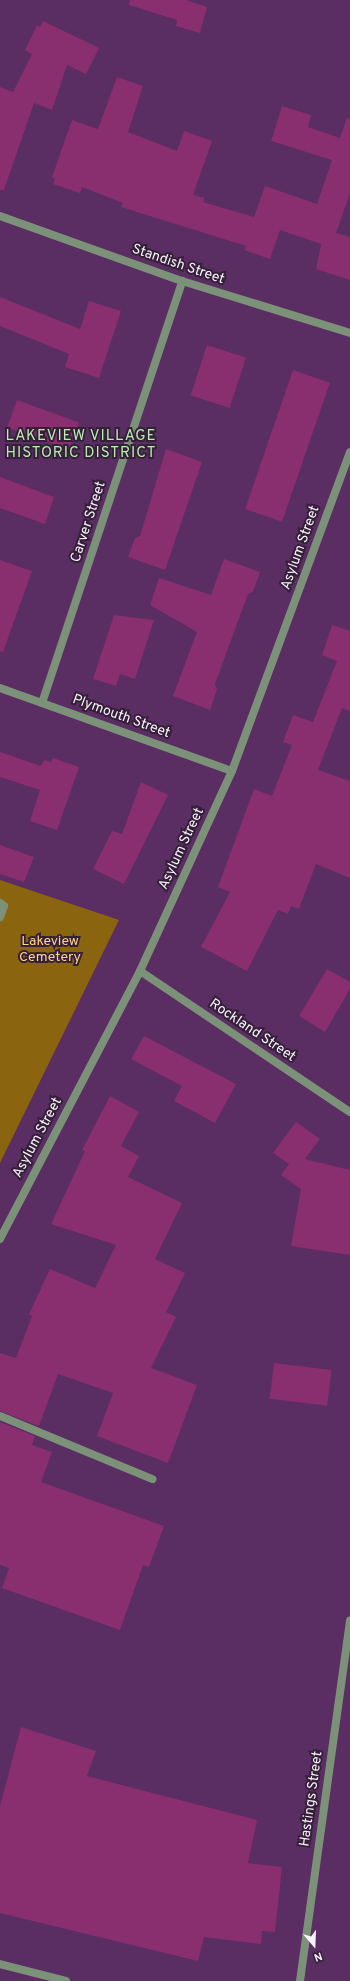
<!DOCTYPE html>
<style>
body{margin:0}
#map{position:relative;width:350px;height:1981px;overflow:hidden;background:#5a2d63;font-family:Overpass,sans-serif}
div>[style]{position:absolute}
.green>*{inset:0;background:#8a640e}
.building>*{inset:0;background:#892e6f;transform-origin:0 0}
.lane>*{height:8px;margin:-4px;padding:0 4px;transform-origin:4px;border-radius:4px;background:#7c9278}
.street>*{height:8px;margin:-4px;padding:0 4px;transform-origin:4px;border-radius:4px;background:#7c9278}
span{translate:-50% -50%;white-space:nowrap;text-align:center;line-height:1.15;-webkit-text-stroke:4px #342038;paint-order:stroke}
.street-label{font-size:14px;color:#fbf0fd}
.park-label{font-size:14px;color:#fed388}
.neighbourhood-label{font-size:15px;color:#b8edae;letter-spacing:1px}
.north{position:absolute;left:294px;top:1925px;width:40px;height:40px;-webkit-text-stroke:3px #342038;paint-order:stroke;rotate:161deg;font-size:11px;font-weight:700;line-height:16px;text-align:center;color:#fbf0fd}
.north::after{content:'';display:block;margin:auto;width:14px;height:18px;background:#fbf0fd;clip-path:polygon(50% 0,100% 100%,50% 72%,0 100%)}
</style>
<div id="map">
<div class="green">
<div style="clip-path:polygon(0 880px,119px 920px,0 1163px)"></div>
</div>
<div class="building">
<div style="clip-path:polygon(130px 0,186px 0,207px 7px,200px 33px,176px 26px,177px 20px,129px 5px)"></div>
<div style="clip-path:polygon(43px 21px,99px 48px,86px 74px,67px 65px,52px 110px,34px 103px,4px 190px,0 190px,0 87px,13px 92px,32px 54px,25px 50px,37px 25px,40px 27px)"></div>
<div style="clip-path:polygon(117px 77px,143px 86px,128px 132px,177px 151px,184px 131px,212px 141px,193px 195px,205px 198px,203px 202px,254px 217px,265px 186px,317px 204px,332px 160px,271px 141px,282px 106px,311px 115px,308px 127px,340px 138px,347px 118px,350px 119px,350px 193px,336px 233px,350px 237px,350px 280px,316px 269px,321px 244px,280px 230px,270px 259px,244px 250px,246px 246px,121px 207px,123px 203px,82px 187px,80px 193px,53px 184px,55px 179px,52px 177px,72px 120px,98px 129px)"></div>
<div style="clip-path:polygon(0 297px,80px 329px,89px 301px,121px 311px,99px 378px,65px 367px,69px 354px,0 326px)"></div>
<div style="left:207px;top:345px;width:41px;height:53px;rotate:18deg"></div>
<div style="left:293px;top:370px;width:39px;height:147px;rotate:19deg"></div>
<div style="left:17px;top:400px;width:66px;height:29px;rotate:20deg"></div>
<div style="clip-path:polygon(166px 449px,202px 462px,165px 570px,128px 557px,135px 538px,140px 536px)"></div>
<div style="clip-path:polygon(0 477px,54px 497px,45px 524px,0 508px)"></div>
<div style="clip-path:polygon(224px 559px,260px 572px,253px 592px,248px 594px,215px 684px,217px 689px,210px 710px,173px 696px,197px 632px,150px 605px,159px 578px,211px 595px)"></div>
<div style="clip-path:polygon(0 560px,32px 571px,3px 652px,0 651px)"></div>
<div style="clip-path:polygon(114px 615px,154px 620px,135px 679px,120px 674px,116px 686px,93px 679px)"></div>
<div style="clip-path:polygon(332px 625px,350px 631px,350px 711px,342px 708px,318px 770px,350px 781px,350px 878px,316px 864px,299px 909px,291px 906px,288px 914px,278px 910px,247px 971px,201px 947px,230px 892px,218px 887px,254px 789px,272px 796px,292px 745px,283px 742px,293px 715px,313px 722px,337px 661px,322px 655px)"></div>
<div style="clip-path:polygon(0 752px,41px 766px,44px 760px,51px 762px,53px 758px,79px 767px,57px 830px,30px 821px,40px 790px,0 777px)"></div>
<div style="clip-path:polygon(141px 782px,168px 795px,124px 884px,93px 869px,112px 831px,122px 834px)"></div>
<div style="clip-path:polygon(0 845px,34px 857px,24px 882px,0 874px)"></div>
<div style="clip-path:polygon(327px 969px,350px 982px,350px 989px,325px 1032px,299px 1016px)"></div>
<div style="clip-path:polygon(144px 1036px,236px 1084px,215px 1123px,174px 1101px,182px 1086px,131px 1059px)"></div>
<div style="clip-path:polygon(110px 1096px,139px 1112px,121px 1146px,139px 1156px,128px 1177px,182px 1203px,155px 1259px,185px 1273px,166px 1312px,176px 1317px,151px 1368px,197px 1385px,168px 1463px,97px 1436px,113px 1393px,58px 1374px,39px 1426px,0 1411px,0 1353px,16px 1358px,32px 1316px,29px 1314px,50px 1269px,95px 1288px,116px 1245px,51px 1224px,85px 1151px,82px 1150px)"></div>
<div style="clip-path:polygon(296px 1122px,320px 1139px,305px 1159px,350px 1170px,350px 1255px,291px 1246px,301px 1189px,281px 1175px,289px 1164px,273px 1153px)"></div>
<div style="left:274px;top:1363px;width:58px;height:36px;rotate:7deg"></div>
<div style="clip-path:polygon(0 1422px,35px 1436px,32px 1445px,52px 1452px,41px 1482px,164px 1526px,149px 1567px,143px 1565px,120px 1630px,2px 1588px,9px 1568px,0 1565px)"></div>
<div style="clip-path:polygon(21px 1727px,96px 1751px,87px 1776px,257px 1820px,248px 1863px,282px 1867px,275px 1932px,262px 1931px,261px 1944px,204px 1937px,198px 1961px,0 1913px,0 1806px)"></div>
</div>
<div class="lane">
<div style="left:0;top:903px;width:5px;rotate:37deg"></div>
<div style="left:4px;top:906px;width:12px;rotate:110deg"></div>
<div style="left:0;top:1416px;width:165px;rotate:22.5deg"></div>
</div>
<div class="street">
<div style="left:0;top:216px;width:193px;rotate:19.7deg"></div>
<div style="left:182px;top:281px;width:176px;rotate:17.2deg"></div>
<div style="left:0;top:688px;width:246px;rotate:19.7deg"></div>
<div style="left:42px;top:703px;width:445px;rotate:-71.6deg"></div>
<div style="left:140px;top:971px;width:253px;rotate:33.9deg"></div>
<div style="left:0;top:1239px;width:302px;rotate:-62.4deg"></div>
<div style="left:140px;top:971px;width:220px;rotate:-65.3deg"></div>
<div style="left:232px;top:771px;width:340px;rotate:-69.7deg"></div>
<div style="left:0;top:1964px;width:68px;rotate:14.4deg"></div>
<div style="left:300px;top:1981px;width:364px;rotate:-82.1deg"></div>
</div>
<div class="street-label">
<span style="left:178px;top:265px;rotate:19deg">Standish Street</span>
<span style="left:89px;top:522px;rotate:-72deg">Carver Street</span>
<span style="left:301px;top:548px;rotate:-70deg">Asylum Street</span>
<span style="left:121px;top:717px;rotate:20deg">Plymouth Street</span>
<span style="left:182px;top:849px;rotate:-65deg">Asylum Street</span>
<span style="left:252px;top:1031px;rotate:34deg">Rockland Street</span>
<span style="left:38px;top:1138px;rotate:-62deg">Asylum Street</span>
<span style="left:312px;top:1799px;rotate:-82deg">Hastings Street</span>
</div>
<div class="park-label">
<span style="left:50px;top:950px">Lakeview<br>Cemetery</span>
</div>
<div class="neighbourhood-label">
<span style="left:81px;top:445px">LAKEVIEW VILLAGE<br>HISTORIC DISTRICT</span>
</div>
<div class="north">N</div>
</div>
